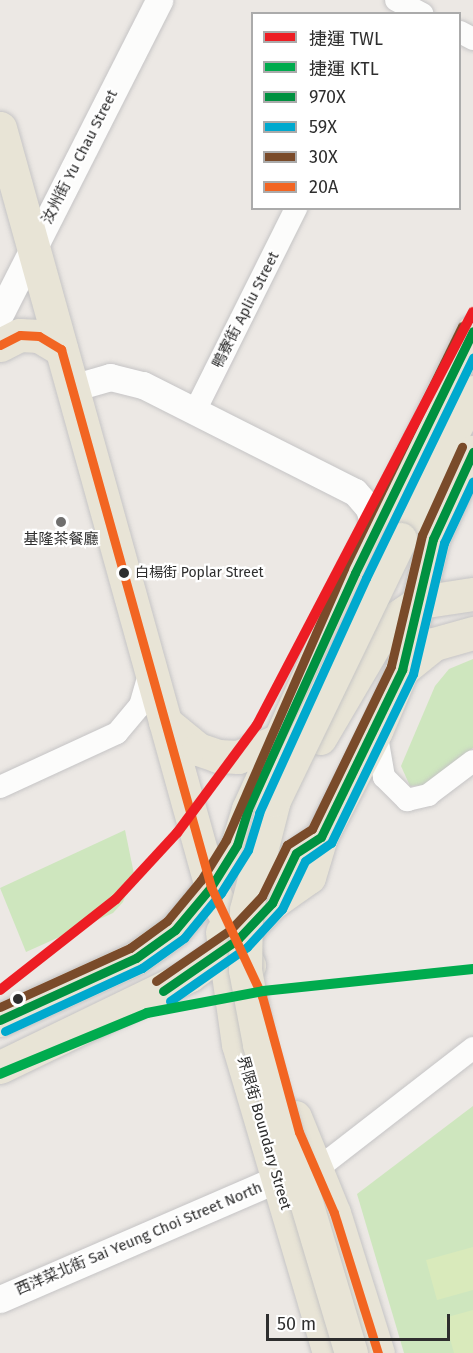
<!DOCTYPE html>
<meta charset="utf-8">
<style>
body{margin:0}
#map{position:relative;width:473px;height:1353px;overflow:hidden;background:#ece8e4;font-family:"Fira Sans","Noto Sans TC",sans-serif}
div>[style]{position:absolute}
.green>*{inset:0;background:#cee6be}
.pitch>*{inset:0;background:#d9eabb}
.roads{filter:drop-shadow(0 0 2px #c5c4c5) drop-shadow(0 0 2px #c5c4c5)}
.minor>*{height:22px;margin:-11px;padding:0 11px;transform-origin:11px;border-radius:11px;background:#fcfcfb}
.tertiary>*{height:27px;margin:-13.5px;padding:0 13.5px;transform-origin:13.5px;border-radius:13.5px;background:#fcfcfb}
.primary>*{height:33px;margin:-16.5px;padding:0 16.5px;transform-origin:16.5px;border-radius:16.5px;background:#e8e4d6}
.bridges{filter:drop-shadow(0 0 2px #c6c5c4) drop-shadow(0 0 2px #c6c5c4)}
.primary-bridge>*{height:33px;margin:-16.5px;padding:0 16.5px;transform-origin:16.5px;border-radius:16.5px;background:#e8e4d6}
.bus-1>*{height:9px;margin:-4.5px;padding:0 4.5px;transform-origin:4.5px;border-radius:4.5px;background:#009140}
.bus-2>*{height:9px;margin:-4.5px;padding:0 4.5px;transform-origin:4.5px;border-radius:4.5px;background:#00a9ce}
.bus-3>*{height:9px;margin:-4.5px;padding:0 4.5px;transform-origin:4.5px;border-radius:4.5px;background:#7a4b2a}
.bus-4>*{height:9px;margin:-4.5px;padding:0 4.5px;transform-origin:4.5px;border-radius:4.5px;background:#f26522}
.metro-1>*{height:10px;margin:-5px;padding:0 5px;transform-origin:5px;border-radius:5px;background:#ed1d24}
.metro-2>*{height:10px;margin:-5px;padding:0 5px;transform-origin:5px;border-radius:5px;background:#00ab4e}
.dots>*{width:16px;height:16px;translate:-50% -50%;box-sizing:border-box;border:3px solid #fff;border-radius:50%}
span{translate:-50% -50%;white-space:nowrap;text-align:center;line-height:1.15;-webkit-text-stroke:4.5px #fff;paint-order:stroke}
.bus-label{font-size:14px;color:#2e2e2e}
.left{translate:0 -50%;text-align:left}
.street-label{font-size:15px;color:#2e2e2e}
.poi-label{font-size:15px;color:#2e2e2e}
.legend{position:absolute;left:251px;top:12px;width:210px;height:198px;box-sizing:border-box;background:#fff;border:2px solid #ababab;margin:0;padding:8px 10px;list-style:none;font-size:18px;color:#2e2e2e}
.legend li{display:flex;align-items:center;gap:12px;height:30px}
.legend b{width:30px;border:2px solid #ababab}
.scale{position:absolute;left:266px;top:1314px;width:184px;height:27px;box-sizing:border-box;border:3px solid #2e2e2e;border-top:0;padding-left:8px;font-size:18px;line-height:21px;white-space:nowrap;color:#2e2e2e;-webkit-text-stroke:4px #fff;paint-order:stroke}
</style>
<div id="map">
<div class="green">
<div style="clip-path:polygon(473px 659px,473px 748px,425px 785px,410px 786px,401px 766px,435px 686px,449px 669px)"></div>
<div style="clip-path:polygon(125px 830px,134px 874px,123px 902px,113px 913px,26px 952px,0 888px)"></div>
<div style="clip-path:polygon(473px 1106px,473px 1353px,404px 1353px,357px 1194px)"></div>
</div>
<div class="pitch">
<div style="clip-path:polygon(473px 1247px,473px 1290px,437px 1300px,426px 1260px)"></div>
<div style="clip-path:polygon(473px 1310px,473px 1353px,454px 1353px,444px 1318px)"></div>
</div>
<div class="roads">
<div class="minor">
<div style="left:396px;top:0;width:30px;rotate:28deg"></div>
<div style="left:460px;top:32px;width:15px;rotate:28deg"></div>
<div style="left:195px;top:411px;width:227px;rotate:-63.5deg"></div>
<div style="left:376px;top:731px;width:47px;rotate:80.1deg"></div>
<div style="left:384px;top:777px;width:33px;rotate:45deg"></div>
<div style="left:407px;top:800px;width:22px;rotate:-13deg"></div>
<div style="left:428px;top:795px;width:56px;rotate:-37.1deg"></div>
<div style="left:0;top:787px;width:129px;rotate:-24.8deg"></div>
<div style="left:117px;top:733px;width:35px;rotate:-50deg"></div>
<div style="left:140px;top:706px;width:35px;rotate:-74deg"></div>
<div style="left:316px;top:1170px;width:199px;rotate:-37.8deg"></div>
</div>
<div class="tertiary">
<div style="left:0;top:314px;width:352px;rotate:-63.1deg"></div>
<div style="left:72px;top:388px;width:40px;rotate:-16deg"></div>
<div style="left:110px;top:377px;width:34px;rotate:14deg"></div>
<div style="left:143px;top:385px;width:237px;rotate:26.8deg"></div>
<div style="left:355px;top:492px;width:21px;rotate:49deg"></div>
<div style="left:369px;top:508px;width:23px;rotate:75deg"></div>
<div style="left:0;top:1299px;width:302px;rotate:-23.4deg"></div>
</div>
<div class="primary">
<div style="left:0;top:128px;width:788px;rotate:74.46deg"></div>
<div style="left:211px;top:887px;width:87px;rotate:64deg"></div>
<div style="left:0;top:345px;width:22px;rotate:-27deg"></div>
<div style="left:20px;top:335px;width:19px;rotate:3deg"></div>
<div style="left:39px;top:336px;width:26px;rotate:31deg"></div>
<div style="left:400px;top:539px;width:164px;rotate:-63.6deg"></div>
<div style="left:402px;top:670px;width:41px;rotate:-39.1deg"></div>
<div style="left:434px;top:644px;width:41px;rotate:-15.8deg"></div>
<div style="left:165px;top:722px;width:43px;rotate:39.3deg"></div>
<div style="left:198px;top:749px;width:21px;rotate:19deg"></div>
<div style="left:218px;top:756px;width:20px;rotate:3deg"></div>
<div style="left:238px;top:757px;width:44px;rotate:-22.5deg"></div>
<div style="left:320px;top:738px;width:132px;rotate:-59.6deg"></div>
<div style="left:387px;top:624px;width:40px;rotate:-34deg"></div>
<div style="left:420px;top:602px;width:54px;rotate:-8.6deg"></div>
<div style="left:272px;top:903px;width:45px;rotate:-35.1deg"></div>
<div style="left:309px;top:877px;width:42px;rotate:-73.3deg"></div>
<div style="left:222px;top:932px;width:113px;rotate:81.9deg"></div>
<div style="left:238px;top:1044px;width:322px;rotate:73.6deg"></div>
<div style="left:0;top:1020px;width:149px;rotate:-24.5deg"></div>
<div style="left:136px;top:958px;width:48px;rotate:-35.7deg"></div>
<div style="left:175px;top:930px;width:56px;rotate:-50.1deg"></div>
<div style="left:211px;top:887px;width:49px;rotate:-58.2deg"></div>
<div style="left:237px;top:845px;width:38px;rotate:-73deg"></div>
<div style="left:248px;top:809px;width:259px;rotate:-65.6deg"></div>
<div style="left:355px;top:573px;width:269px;rotate:-64deg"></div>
<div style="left:0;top:1067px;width:211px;rotate:-25.8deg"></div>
<div style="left:190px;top:975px;width:60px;rotate:-36.9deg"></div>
<div style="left:238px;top:939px;width:50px;rotate:-46.6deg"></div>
<div style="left:272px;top:903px;width:45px;rotate:-68deg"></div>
<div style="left:289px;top:861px;width:40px;rotate:-37deg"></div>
<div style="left:321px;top:837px;width:119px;rotate:-62.6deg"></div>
<div style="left:376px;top:731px;width:66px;rotate:-66.9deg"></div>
<div style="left:402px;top:670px;width:135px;rotate:-76.7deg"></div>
<div style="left:433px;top:539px;width:96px;rotate:-65.3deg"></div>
<div style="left:295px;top:1117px;width:104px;rotate:67.9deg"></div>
<div style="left:334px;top:1213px;width:147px;rotate:72.6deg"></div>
</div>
</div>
<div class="bridges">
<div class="primary-bridge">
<div style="left:351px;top:1353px;width:322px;rotate:-106.6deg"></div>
<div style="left:259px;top:1044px;width:75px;rotate:-100.7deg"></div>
<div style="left:245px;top:970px;width:60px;rotate:-89deg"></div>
<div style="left:246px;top:910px;width:114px;rotate:-75.7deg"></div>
<div style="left:274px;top:800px;width:290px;rotate:-64.2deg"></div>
</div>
</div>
<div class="bus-1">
<div style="left:163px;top:991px;width:91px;rotate:-34.7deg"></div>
<div style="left:238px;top:939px;width:50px;rotate:-46.6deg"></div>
<div style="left:272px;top:903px;width:55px;rotate:-64.4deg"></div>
<div style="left:296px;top:853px;width:30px;rotate:-33deg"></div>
<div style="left:321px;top:837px;width:186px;rotate:-64.1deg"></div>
<div style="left:402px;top:670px;width:135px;rotate:-76.7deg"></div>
<div style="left:433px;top:539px;width:96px;rotate:-65.3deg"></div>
<div style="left:0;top:1020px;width:149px;rotate:-24.5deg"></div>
<div style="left:136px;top:958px;width:48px;rotate:-35.7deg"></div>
<div style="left:175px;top:930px;width:56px;rotate:-50.1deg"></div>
<div style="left:211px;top:887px;width:49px;rotate:-58.2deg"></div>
<div style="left:237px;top:845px;width:38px;rotate:-73deg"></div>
<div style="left:248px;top:809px;width:259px;rotate:-65.6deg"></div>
<div style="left:355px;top:573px;width:269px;rotate:-64deg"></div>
</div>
<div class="bus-2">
<div style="left:170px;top:1001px;width:94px;rotate:-35deg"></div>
<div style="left:247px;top:947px;width:52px;rotate:-47.4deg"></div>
<div style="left:282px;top:909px;width:53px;rotate:-64.4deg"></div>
<div style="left:305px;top:861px;width:32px;rotate:-35deg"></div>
<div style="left:331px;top:843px;width:188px;rotate:-64.1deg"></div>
<div style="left:413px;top:674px;width:135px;rotate:-76.7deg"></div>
<div style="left:444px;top:543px;width:68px;rotate:-64.9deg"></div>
<div style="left:5px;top:1031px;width:151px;rotate:-24.7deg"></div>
<div style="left:142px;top:968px;width:52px;rotate:-35.5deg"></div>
<div style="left:184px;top:938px;width:58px;rotate:-50.6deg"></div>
<div style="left:221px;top:893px;width:51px;rotate:-57.9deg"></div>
<div style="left:248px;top:850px;width:39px;rotate:-73deg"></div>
<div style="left:259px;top:813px;width:258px;rotate:-65.5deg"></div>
<div style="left:366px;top:578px;width:245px;rotate:-64.1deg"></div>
</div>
<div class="bus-3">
<div style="left:156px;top:981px;width:90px;rotate:-34.6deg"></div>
<div style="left:230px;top:930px;width:47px;rotate:-46.7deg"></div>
<div style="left:262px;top:896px;width:57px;rotate:-63.9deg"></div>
<div style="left:287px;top:845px;width:30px;rotate:-33deg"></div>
<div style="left:312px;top:829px;width:181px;rotate:-64.1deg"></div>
<div style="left:391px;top:666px;width:135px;rotate:-76.7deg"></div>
<div style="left:422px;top:535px;width:97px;rotate:-65.6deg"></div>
<div style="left:0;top:1007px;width:143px;rotate:-24.4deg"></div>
<div style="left:130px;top:948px;width:46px;rotate:-36.1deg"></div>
<div style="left:167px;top:921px;width:53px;rotate:-50.3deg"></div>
<div style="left:201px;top:880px;width:47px;rotate:-58deg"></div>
<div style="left:226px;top:840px;width:296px;rotate:-66.5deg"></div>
<div style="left:344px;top:568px;width:269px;rotate:-64deg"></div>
</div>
<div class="bus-4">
<div style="left:0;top:345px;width:22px;rotate:-27deg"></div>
<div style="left:20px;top:335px;width:19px;rotate:3deg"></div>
<div style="left:39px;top:336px;width:26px;rotate:31deg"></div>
<div style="left:61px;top:349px;width:559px;rotate:74.42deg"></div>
<div style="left:211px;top:887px;width:120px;rotate:64.9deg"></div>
<div style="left:262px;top:996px;width:141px;rotate:74.8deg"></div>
<div style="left:299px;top:1132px;width:88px;rotate:66.6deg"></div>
<div style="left:334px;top:1213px;width:147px;rotate:72.6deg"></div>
</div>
<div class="metro-1">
<div style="left:0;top:990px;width:147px;rotate:-38.1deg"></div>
<div style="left:116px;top:899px;width:90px;rotate:-47.3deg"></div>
<div style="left:177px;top:833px;width:134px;rotate:-53.5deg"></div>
<div style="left:257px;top:725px;width:466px;rotate:-62.4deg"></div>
</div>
<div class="metro-2">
<div style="left:0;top:1074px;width:159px;rotate:-22.5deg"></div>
<div style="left:147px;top:1013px;width:118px;rotate:-10.7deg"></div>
<div style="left:263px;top:991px;width:211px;rotate:-6deg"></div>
</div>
<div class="dots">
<div style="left:61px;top:522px;background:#706f6e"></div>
<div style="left:124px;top:573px;background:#2e2e2e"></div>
<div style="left:18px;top:999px;background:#2e2e2e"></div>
</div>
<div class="bus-label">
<span class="left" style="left:135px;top:573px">白楊街 Poplar Street</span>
</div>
<div class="street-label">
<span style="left:80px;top:157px;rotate:-63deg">汝州街 Yu Chau Street</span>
<span style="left:246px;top:310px;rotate:-63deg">鴨寮街 Apliu Street</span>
<span style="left:264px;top:1133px;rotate:74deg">界限街 Boundary Street</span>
<span style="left:139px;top:1239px;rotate:-23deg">西洋菜北街 Sai Yeung Choi Street North</span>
</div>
<div class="poi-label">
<span style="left:61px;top:540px">基隆茶餐廳</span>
</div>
<ul class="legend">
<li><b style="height:8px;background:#ed1d24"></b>捷運 TWL</li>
<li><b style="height:8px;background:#00ab4e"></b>捷運 KTL</li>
<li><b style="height:8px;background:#009140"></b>970X</li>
<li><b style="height:8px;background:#00a9ce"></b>59X</li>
<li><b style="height:8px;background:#7a4b2a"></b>30X</li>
<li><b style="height:8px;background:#f26522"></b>20A</li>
</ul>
<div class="scale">50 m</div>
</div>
